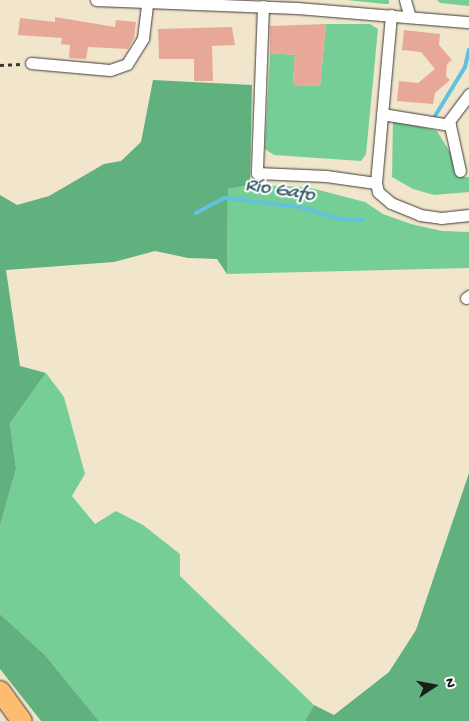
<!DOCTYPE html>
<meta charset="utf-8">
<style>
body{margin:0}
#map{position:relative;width:469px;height:721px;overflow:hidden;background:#f1e6cc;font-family:"Gochi Hand",sans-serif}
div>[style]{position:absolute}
.green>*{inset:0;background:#75ce95}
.forest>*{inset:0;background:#60b17e}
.stream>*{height:4px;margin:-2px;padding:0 2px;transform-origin:2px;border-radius:2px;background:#61c2df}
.building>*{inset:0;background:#e7a897}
.path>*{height:2.5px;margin-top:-1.25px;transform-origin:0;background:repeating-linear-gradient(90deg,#3c3a36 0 4px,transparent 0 8px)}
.roads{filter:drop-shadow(0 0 1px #3c3a36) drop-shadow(0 0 1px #3c3a36)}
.street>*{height:11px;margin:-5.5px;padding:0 5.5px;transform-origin:5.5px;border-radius:5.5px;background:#fff}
.highway>*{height:20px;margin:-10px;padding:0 10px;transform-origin:10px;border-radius:10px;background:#febc70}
span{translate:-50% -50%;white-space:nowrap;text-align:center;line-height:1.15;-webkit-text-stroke:4px #fff;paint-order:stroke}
.water-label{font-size:20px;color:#385e6a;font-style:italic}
.north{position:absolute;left:409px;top:661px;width:50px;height:50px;-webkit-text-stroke:4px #fff;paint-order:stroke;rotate:79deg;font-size:14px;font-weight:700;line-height:20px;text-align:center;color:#1c1c1c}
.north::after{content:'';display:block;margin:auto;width:18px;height:22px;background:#1c1c1c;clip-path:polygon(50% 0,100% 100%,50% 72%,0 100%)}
</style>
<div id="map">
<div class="green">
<div style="clip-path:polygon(347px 0,389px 0,389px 4px,384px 4px)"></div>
<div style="clip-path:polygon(437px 0,469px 0,469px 6px,440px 3px)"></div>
<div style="clip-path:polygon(326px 24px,370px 24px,378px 29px,366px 154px,361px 161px,274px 155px,265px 149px,270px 53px,295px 55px,293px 85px,320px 86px)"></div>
<div style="clip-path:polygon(393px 120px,437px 131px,453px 157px,460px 177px,469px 177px,469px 192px,434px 195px,413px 189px,392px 177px)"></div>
<div style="clip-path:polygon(250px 185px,307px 187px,365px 202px,383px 214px,411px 224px,442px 231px,469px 232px,469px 268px,227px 274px,228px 189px)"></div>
<div style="clip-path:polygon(46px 373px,64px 397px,85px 474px,72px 496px,95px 524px,116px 511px,143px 525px,180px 554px,180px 576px,314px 705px,305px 721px,99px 721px,45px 655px,0 614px,0 526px,16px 469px,10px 423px)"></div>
</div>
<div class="forest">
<div style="clip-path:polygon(153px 80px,252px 85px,250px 185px,228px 189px,227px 274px,217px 259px,188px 258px,155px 251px,114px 262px,6px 270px,20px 366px,46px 373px,10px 423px,16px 469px,0 526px,0 195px,17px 205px,49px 196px,104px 164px,121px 161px,141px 142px)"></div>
<div style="clip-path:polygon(469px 473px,469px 721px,305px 721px,314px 705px,334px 715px,389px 672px,416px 630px)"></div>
<div style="clip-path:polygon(0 614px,45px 655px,99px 721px,41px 721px,0 669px)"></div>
</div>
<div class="stream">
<div style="left:435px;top:116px;width:57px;rotate:-58.5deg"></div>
<div style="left:465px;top:67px;width:18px;rotate:-77deg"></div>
<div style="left:196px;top:213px;width:32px;rotate:-28deg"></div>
<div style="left:224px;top:198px;width:77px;rotate:6.8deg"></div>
<div style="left:300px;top:207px;width:43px;rotate:16.3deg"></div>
<div style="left:341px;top:219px;width:22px;rotate:3deg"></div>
</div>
<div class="building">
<div style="clip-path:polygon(55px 17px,115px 27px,116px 20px,136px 22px,134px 38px,128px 49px,88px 47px,86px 59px,69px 58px,70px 45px,61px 44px,62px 38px,18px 35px,20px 18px,55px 22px)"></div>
<div style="clip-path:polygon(326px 24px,320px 86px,293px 85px,295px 55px,270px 53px,270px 26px)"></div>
<div style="clip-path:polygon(232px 27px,235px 45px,212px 46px,213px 81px,194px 81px,194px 59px,159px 59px,158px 29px)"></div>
<div style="clip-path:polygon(404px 30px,440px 34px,439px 45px,452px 60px,447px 64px,446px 76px,450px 80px,435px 93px,433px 104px,397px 101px,399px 81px,418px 83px,435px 69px,421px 52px,402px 50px)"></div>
</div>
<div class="path">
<div style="left:0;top:65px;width:21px;rotate:-3deg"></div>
</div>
<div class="roads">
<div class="street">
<div style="left:96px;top:0;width:201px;rotate:2.3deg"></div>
<div style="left:297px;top:8px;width:173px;rotate:4.7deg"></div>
<div style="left:405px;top:0;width:18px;rotate:74deg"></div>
<div style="left:263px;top:6px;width:167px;rotate:92.1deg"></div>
<div style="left:257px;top:173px;width:69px;rotate:2.5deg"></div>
<div style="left:326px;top:176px;width:50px;rotate:8deg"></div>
<div style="left:391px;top:15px;width:169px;rotate:95.1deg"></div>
<div style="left:376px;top:183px;width:9px;rotate:77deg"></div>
<div style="left:378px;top:192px;width:17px;rotate:40deg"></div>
<div style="left:391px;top:203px;width:31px;rotate:22deg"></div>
<div style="left:420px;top:215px;width:21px;rotate:8deg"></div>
<div style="left:441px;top:218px;width:28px;rotate:-6deg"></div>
<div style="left:31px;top:63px;width:79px;rotate:5.1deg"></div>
<div style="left:110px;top:70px;width:18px;rotate:-19deg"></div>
<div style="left:127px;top:64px;width:31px;rotate:-58deg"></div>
<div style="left:143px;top:38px;width:34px;rotate:-83deg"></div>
<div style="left:382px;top:114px;width:69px;rotate:9.2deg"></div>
<div style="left:460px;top:171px;width:51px;rotate:-102.4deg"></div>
<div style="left:449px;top:121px;width:34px;rotate:-53deg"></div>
<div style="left:466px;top:298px;width:4px;rotate:-34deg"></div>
</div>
<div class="highway">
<div style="left:0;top:691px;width:37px;rotate:54deg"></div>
</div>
</div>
<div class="water-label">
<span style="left:280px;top:191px;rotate:9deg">Río Gafo</span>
</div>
<div class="north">N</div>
</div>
